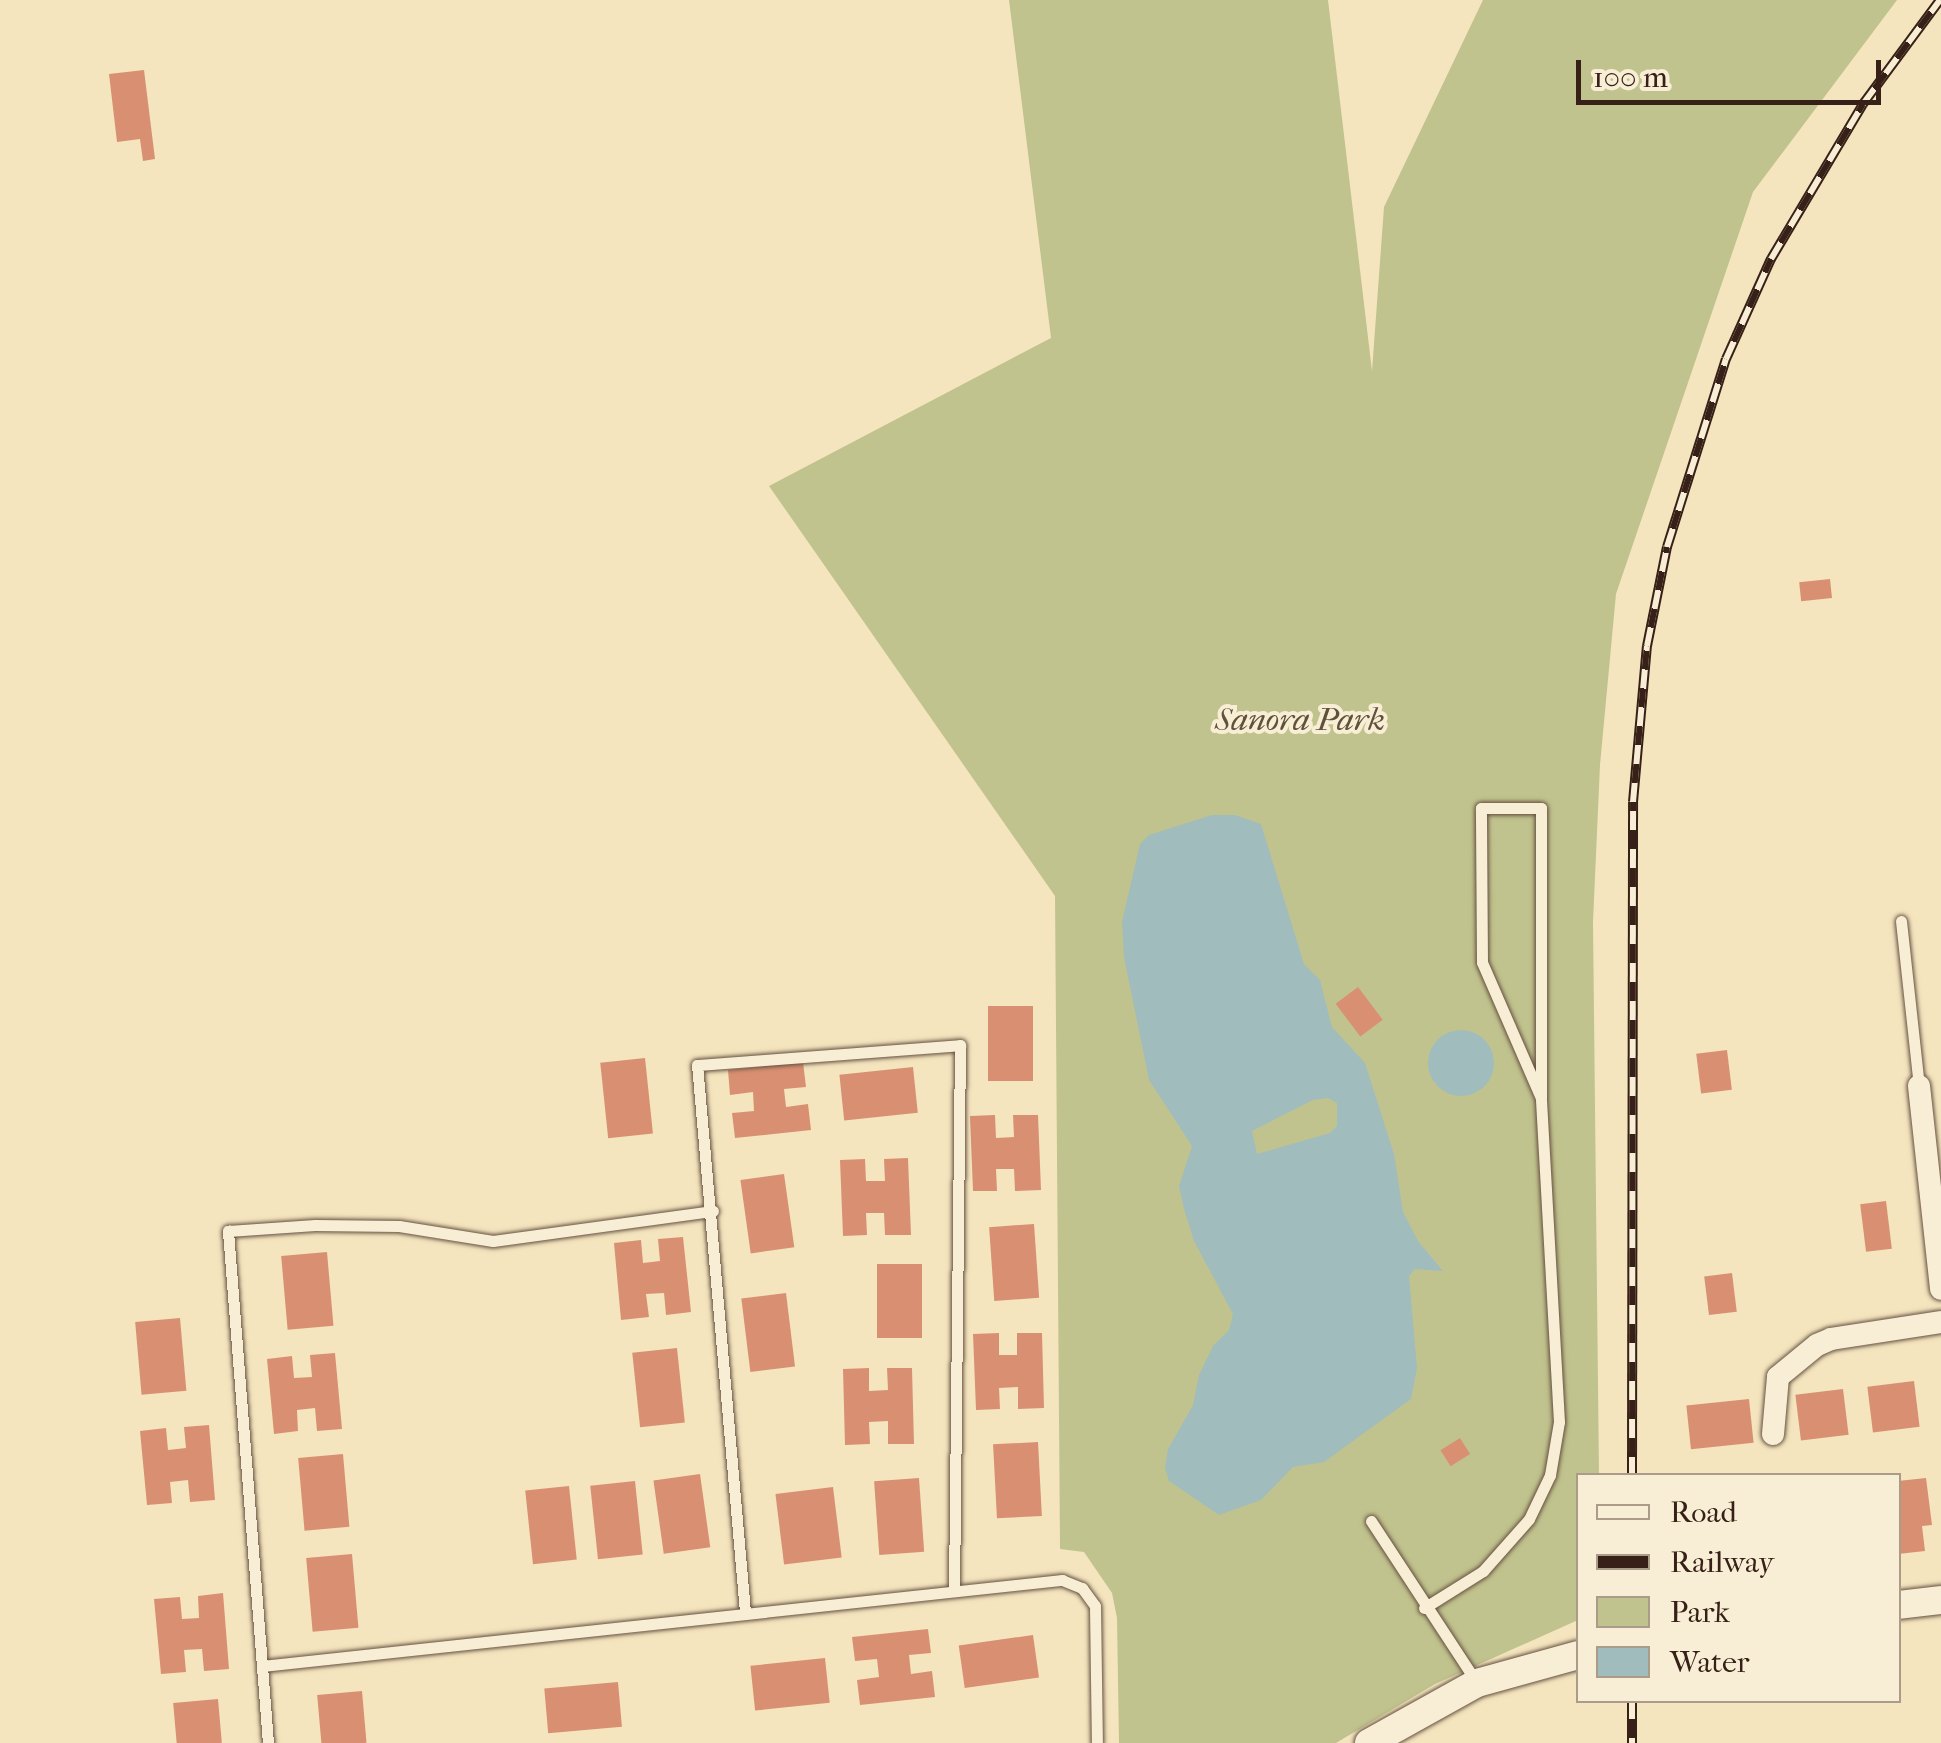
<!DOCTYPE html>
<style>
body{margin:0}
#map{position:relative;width:1941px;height:1743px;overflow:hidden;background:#f4e5be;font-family:"IM FELL French Canon",serif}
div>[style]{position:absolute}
.green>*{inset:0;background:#c1c38e}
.water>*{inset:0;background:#a0bcbc}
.round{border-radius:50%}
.building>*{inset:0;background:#d99072;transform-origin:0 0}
.roads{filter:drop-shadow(0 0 2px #665141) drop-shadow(0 0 2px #665141)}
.service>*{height:11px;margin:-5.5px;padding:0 5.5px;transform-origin:5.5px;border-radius:5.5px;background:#f8eed5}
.minor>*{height:22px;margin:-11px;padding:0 11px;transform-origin:11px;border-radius:11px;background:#f8eed5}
.tertiary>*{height:28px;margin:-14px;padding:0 14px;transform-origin:14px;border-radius:14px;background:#f8eed5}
.rail>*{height:10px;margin-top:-5px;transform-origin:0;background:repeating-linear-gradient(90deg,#f8eed5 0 19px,#372017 0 38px);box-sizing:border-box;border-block:2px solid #372017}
span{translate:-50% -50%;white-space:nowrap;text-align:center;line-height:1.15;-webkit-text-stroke:8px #f8eed5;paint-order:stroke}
.park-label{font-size:32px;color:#60513b;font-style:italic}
.legend{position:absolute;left:1576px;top:1473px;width:325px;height:230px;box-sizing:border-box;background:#f8eed5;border:2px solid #ab9c89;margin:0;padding:12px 18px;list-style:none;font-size:30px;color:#372017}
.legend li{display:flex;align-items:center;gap:20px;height:50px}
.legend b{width:50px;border:2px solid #ab9c89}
.scale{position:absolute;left:1576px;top:60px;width:305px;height:45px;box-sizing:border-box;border:5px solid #372017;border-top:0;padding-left:12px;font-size:30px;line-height:35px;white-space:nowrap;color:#372017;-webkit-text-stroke:8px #f8eed5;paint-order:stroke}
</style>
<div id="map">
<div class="green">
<div style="clip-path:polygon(1009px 0,1328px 0,1372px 371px,1384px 207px,1483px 0,1897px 0,1753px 192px,1616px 594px,1600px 765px,1593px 922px,1599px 1475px,1578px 1476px,1578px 1620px,1435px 1684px,1336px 1743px,1119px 1743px,1117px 1618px,1112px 1593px,1084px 1552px,1060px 1549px,1055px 896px,769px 486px,1051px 338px)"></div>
</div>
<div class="water">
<div style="clip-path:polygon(evenodd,1212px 815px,1235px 815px,1261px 824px,1304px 964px,1320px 980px,1332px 1027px,1365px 1063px,1394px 1154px,1403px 1212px,1418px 1241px,1443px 1271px,1415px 1269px,1409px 1276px,1417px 1368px,1411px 1399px,1324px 1462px,1293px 1467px,1261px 1500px,1219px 1515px,1169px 1481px,1165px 1468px,1168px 1449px,1193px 1405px,1199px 1375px,1213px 1346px,1229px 1330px,1233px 1314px,1194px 1241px,1184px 1209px,1179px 1186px,1192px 1146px,1149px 1080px,1124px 957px,1122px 922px,1140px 844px,1149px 835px,1212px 815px,1328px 1098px,1337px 1103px,1337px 1126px,1330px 1133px,1257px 1154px,1252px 1131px,1313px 1100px,1328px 1098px)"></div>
<div class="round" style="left:1428px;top:1030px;width:66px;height:66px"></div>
</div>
<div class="building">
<div style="clip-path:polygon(144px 70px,155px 159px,143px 161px,140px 139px,117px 142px,109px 74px)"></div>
<div style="left:1830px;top:579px;width:19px;height:31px;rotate:84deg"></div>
<div style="left:1358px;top:987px;width:41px;height:28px;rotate:53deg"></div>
<div style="left:1033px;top:1006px;width:75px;height:45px;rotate:90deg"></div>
<div style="left:1727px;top:1050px;width:40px;height:31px;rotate:83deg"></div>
<div style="left:645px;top:1058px;width:76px;height:45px;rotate:84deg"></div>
<div style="clip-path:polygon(803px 1062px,806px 1087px,784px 1089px,786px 1107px,808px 1104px,811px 1130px,735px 1138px,732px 1113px,754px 1111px,753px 1092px,730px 1095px,728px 1070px)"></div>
<div style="left:913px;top:1067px;width:46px;height:74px;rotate:84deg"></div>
<div style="clip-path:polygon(995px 1115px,996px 1138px,1014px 1137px,1013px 1115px,1038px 1115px,1041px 1190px,1015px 1191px,1014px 1169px,996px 1169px,997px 1191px,973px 1191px,970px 1116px)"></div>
<div style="clip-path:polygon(908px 1158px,911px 1235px,885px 1235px,884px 1213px,866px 1213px,867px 1235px,843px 1236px,840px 1160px,865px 1159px,866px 1181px,885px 1181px,884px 1159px)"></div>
<div style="left:784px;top:1174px;width:74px;height:44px;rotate:82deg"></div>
<div style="left:1886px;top:1201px;width:48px;height:26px;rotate:83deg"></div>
<div style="left:1034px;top:1224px;width:74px;height:45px;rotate:86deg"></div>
<div style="clip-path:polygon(683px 1237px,691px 1312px,666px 1315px,664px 1293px,646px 1294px,649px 1317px,621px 1320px,614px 1243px,641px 1240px,643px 1263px,660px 1261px,658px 1239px)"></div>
<div style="left:327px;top:1252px;width:74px;height:46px;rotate:85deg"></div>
<div style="left:877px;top:1264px;width:45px;height:74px"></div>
<div style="left:1732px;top:1273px;width:39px;height:28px;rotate:83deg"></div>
<div style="left:786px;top:1293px;width:74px;height:45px;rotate:83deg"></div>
<div style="left:180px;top:1318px;width:73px;height:45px;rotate:85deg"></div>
<div style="clip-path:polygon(999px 1333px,999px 1355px,1017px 1355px,1017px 1333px,1042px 1333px,1044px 1408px,1018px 1409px,1018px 1387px,999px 1388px,1000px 1409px,976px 1410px,973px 1334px)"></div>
<div style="left:677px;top:1348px;width:75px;height:45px;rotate:84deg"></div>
<div style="clip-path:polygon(335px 1353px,342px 1429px,317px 1431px,315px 1408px,297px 1410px,298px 1431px,274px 1434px,267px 1359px,292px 1356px,294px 1378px,312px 1377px,310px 1355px)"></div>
<div style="clip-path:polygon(869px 1368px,869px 1391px,888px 1390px,887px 1368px,912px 1368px,914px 1444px,888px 1444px,888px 1421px,869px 1422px,870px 1444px,845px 1445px,843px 1369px)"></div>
<div style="left:1914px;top:1381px;width:46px;height:47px;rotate:83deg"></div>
<div style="left:1843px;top:1389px;width:46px;height:48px;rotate:83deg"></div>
<div style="left:1749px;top:1399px;width:44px;height:63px;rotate:84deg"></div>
<div style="clip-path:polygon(209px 1425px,215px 1500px,190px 1502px,188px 1480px,170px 1482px,172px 1503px,147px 1505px,140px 1431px,166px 1428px,168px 1450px,186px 1448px,184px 1427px)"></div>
<div style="left:1460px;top:1438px;width:19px;height:23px;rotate:58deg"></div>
<div style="left:1038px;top:1442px;width:74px;height:45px;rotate:87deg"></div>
<div style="left:343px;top:1454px;width:73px;height:45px;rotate:85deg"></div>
<div style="left:700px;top:1474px;width:74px;height:47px;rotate:82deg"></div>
<div style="left:919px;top:1478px;width:74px;height:45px;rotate:86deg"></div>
<div style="clip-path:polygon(1926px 1478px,1932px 1525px,1922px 1526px,1925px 1551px,1898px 1554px,1898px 1481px)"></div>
<div style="left:635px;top:1481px;width:74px;height:45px;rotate:84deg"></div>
<div style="left:569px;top:1486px;width:74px;height:44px;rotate:84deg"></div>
<div style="left:833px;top:1487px;width:71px;height:58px;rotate:83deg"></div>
<div style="left:352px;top:1554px;width:74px;height:46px;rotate:85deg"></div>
<div style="clip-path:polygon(223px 1593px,229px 1669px,204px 1671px,202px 1649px,184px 1650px,186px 1672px,161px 1674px,154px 1599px,180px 1597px,182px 1619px,199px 1618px,198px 1596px)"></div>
<div style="clip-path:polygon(928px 1629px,931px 1653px,909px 1655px,911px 1674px,932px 1671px,935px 1697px,860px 1705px,857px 1680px,879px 1677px,877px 1659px,855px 1661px,852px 1637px)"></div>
<div style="left:1033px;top:1635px;width:43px;height:75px;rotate:82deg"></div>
<div style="left:825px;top:1658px;width:45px;height:75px;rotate:84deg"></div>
<div style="left:618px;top:1682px;width:45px;height:74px;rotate:85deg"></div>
<div style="left:362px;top:1691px;width:52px;height:45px;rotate:85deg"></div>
<div style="left:218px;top:1699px;width:44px;height:45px;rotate:85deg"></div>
</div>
<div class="roads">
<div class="service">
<div style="left:1901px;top:921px;width:166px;rotate:83.8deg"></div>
<div style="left:1371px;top:1521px;width:194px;rotate:56.8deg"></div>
<div style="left:1424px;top:1608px;width:70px;rotate:-32.1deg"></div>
<div style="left:1483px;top:1571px;width:69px;rotate:-48.5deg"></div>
<div style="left:1529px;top:1519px;width:49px;rotate:-64.5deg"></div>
<div style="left:1550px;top:1475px;width:54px;rotate:-80.4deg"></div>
<div style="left:1559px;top:1422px;width:324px;rotate:-93.2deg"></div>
<div style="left:1541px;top:1098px;width:148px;rotate:-113.5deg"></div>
<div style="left:1482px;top:962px;width:154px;rotate:-90.4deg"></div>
<div style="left:1481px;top:808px;width:60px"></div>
<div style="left:1541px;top:808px;width:290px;rotate:90deg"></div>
<div style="left:745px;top:1612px;width:549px;rotate:-95.01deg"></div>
<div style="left:697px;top:1065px;width:264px;rotate:-4.3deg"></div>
<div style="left:960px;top:1045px;width:545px;rotate:90.63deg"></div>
<div style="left:262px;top:1666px;width:805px;rotate:-6.14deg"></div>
<div style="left:1062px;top:1580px;width:22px;rotate:22deg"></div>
<div style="left:1082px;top:1588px;width:22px;rotate:54deg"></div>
<div style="left:1095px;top:1606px;width:137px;rotate:89.2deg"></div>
<div style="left:268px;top:1743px;width:514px;rotate:-94.47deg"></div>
<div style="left:228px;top:1231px;width:87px;rotate:-3.9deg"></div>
<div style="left:315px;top:1225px;width:84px;rotate:0.7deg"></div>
<div style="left:399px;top:1226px;width:95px;rotate:9.1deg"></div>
<div style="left:493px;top:1241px;width:222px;rotate:-7.8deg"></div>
</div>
<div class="minor">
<div style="left:1919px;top:1086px;width:204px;rotate:83.8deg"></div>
<div style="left:1773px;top:1434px;width:57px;rotate:-85deg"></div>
<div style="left:1778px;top:1377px;width:50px;rotate:-39.4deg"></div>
<div style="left:1817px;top:1345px;width:15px;rotate:-23deg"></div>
<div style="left:1831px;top:1339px;width:111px;rotate:-8.8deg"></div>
</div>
<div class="tertiary">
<div style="left:1898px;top:1605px;width:43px;rotate:-6.6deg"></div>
<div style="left:1369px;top:1743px;width:124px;rotate:-29.1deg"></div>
<div style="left:1477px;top:1683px;width:105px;rotate:-15.5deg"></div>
</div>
</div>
<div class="rail">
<div style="left:1632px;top:1476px;width:674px;rotate:-89.91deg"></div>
<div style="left:1633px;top:802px;width:157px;rotate:-84.9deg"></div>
<div style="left:1647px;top:646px;width:101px;rotate:-78.6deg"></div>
<div style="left:1667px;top:547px;width:197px;rotate:-72.6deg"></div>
<div style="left:1726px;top:359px;width:110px;rotate:-65.8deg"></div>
<div style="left:1771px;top:259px;width:180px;rotate:-59.3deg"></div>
<div style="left:1863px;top:104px;width:129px;rotate:-53.5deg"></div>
<div style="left:1632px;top:1700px;width:43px;rotate:90deg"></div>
</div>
<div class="park-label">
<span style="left:1300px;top:720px">Sanora Park</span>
</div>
<ul class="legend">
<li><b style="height:12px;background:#f8eed5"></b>Road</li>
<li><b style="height:12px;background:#372017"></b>Railway</li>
<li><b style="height:28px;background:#c1c38e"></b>Park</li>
<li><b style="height:28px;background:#a0bcbc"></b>Water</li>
</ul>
<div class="scale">100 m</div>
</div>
